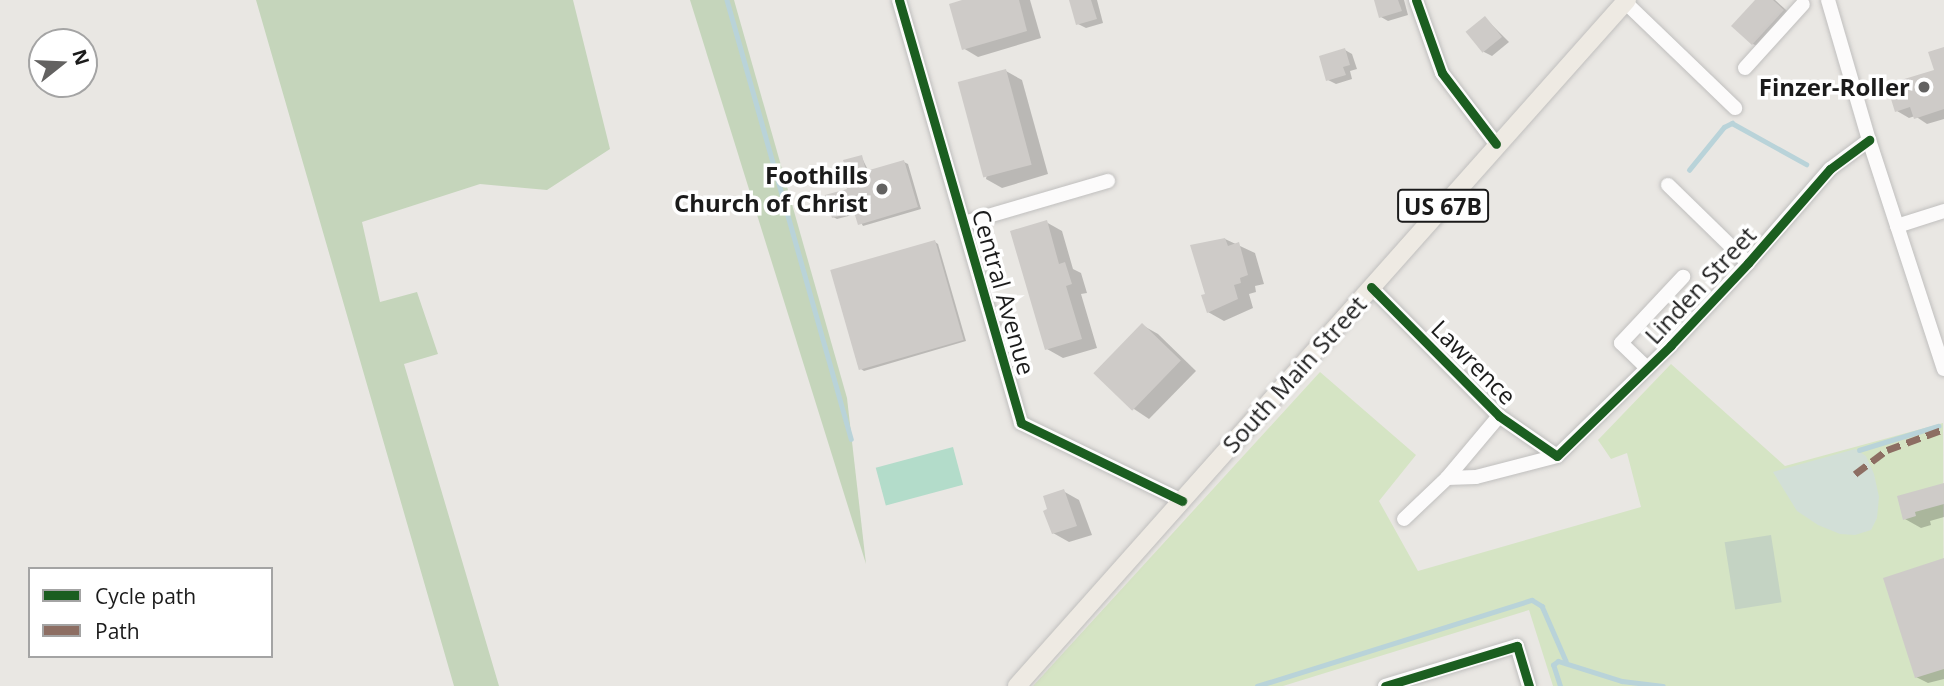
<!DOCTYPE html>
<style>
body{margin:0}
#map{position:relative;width:1944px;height:686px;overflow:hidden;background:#e9e7e3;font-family:"Open Sans",sans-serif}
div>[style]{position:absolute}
.grass>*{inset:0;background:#d5e4c4}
.forest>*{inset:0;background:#c5d5bb}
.wetland>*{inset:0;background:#d2dfd7}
.cemetery>*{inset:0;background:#c4d3c3;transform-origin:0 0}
.pitch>*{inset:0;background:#b3dcca;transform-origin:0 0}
.shadow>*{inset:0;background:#0003}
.stream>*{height:4.5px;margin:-2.25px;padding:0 2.25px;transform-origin:2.25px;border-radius:2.25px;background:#b9d3d9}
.building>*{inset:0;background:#cecbc8;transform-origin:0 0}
.roads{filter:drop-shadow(0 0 2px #c0bfbe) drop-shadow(0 0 2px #c0bfbe)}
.minor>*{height:14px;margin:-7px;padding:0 7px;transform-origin:7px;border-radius:7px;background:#fcfbfb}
.major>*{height:18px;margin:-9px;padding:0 9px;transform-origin:9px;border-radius:9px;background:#eeeae3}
.quiet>*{height:7px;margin-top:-3.5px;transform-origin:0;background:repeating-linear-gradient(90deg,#8d6e63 0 14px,transparent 0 21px)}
.cycleway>*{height:9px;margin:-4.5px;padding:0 4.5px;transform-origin:4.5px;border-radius:4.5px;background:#1b5e20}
.dots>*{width:19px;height:19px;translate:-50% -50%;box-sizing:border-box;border:4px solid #fff;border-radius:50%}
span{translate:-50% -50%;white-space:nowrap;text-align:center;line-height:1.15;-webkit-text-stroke:7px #fff;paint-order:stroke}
.shield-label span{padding:2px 5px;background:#fff;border:2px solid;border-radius:5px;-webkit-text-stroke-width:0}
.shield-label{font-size:23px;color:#1b1b1b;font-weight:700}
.poi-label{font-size:24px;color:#1b1b1b;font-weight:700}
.right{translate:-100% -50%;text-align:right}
.street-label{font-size:24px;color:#1b1b1b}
.legend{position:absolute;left:28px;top:567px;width:245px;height:91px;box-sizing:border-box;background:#fff;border:2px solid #a4a4a4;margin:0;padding:9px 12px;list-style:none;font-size:21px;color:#1b1b1b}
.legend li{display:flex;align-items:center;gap:14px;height:35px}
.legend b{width:35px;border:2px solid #a4a4a4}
.north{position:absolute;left:28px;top:28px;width:70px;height:70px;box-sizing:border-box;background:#fff;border:2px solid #a4a4a4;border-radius:50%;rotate:72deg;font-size:19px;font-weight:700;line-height:28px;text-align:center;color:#1b1b1b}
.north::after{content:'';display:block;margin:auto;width:24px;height:32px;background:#636261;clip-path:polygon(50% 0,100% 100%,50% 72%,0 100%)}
</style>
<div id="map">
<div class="grass">
<div style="clip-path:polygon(1671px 364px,1785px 466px,1943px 423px,1944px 686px,1553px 686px,1529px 610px,1283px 686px,1033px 686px,1320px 372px,1416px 455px,1379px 501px,1418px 571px,1641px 507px,1627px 453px,1611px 459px,1598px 440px)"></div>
</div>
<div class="forest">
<div style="clip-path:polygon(256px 0,573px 0,610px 149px,547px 190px,480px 184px,362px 222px,380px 302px,417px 292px,438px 354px,404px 364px,499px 686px,454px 686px)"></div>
<div style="clip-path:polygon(690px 0,734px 0,847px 398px,866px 564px)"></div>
</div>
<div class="wetland">
<div style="clip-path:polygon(1855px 449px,1866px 456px,1874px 474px,1879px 497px,1877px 518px,1871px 530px,1855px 535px,1840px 534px,1818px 525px,1797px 511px,1773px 472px)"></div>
</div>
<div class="cemetery">
<div style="left:1771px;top:535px;width:68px;height:47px;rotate:81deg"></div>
</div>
<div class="pitch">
<div style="left:953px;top:447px;width:39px;height:80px;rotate:75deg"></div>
</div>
<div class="shadow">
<div style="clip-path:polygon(968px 0,1030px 0,1041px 38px,978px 57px,963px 48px)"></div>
<div style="clip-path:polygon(1071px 0,1097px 0,1103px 23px,1086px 28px,1078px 24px)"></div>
<div style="clip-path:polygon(1376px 0,1404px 0,1408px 15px,1388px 21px,1381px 17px)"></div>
<div style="clip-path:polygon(1757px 0,1775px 0,1795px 18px,1765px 50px,1753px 44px)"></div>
<div style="clip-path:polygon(1485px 18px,1509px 42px,1492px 56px,1484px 52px)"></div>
<div style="clip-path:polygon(1944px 49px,1944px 119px,1927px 124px,1915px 116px,1909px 118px,1897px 111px,1908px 95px,1936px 71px)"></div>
<div style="clip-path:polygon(1345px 50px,1352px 54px,1357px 69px,1350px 71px,1352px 79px,1336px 84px,1328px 80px)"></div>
<div style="clip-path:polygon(1006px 71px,1022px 80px,1048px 174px,1002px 188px,986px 179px)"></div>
<div style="clip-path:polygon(861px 156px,869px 172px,904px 162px,908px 164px,921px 209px,863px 226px,856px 214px,837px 219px,833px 217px,849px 190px,850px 177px)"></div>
<div style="clip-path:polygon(1046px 222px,1062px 231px,1073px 269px,1081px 273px,1087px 293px,1081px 294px,1097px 348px,1063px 358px,1047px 349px)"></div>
<div style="clip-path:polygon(1225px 239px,1255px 253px,1264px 284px,1255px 286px,1256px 292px,1249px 294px,1253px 308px,1224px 321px,1208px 312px,1207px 295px)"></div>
<div style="clip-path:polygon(935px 242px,938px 244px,966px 341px,864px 371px,861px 369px)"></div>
<div style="clip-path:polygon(1142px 325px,1158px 334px,1196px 371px,1149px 419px,1134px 409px,1096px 373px)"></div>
<div style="clip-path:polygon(1944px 485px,1944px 517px,1930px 521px,1931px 525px,1921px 528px,1905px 519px)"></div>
<div style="clip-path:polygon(1063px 491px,1079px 500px,1092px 535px,1069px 542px,1053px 533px)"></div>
<div style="clip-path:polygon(1944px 560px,1944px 679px,1928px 683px,1916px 677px)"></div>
</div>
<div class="stream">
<div style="left:727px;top:0;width:456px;rotate:74.2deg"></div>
<div style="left:1689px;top:170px;width:55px;rotate:-50.9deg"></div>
<div style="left:1724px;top:127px;width:9px;rotate:-27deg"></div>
<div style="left:1732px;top:123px;width:85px;rotate:29deg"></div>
<div style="left:1859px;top:450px;width:83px;rotate:-16.9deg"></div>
<div style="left:1257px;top:686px;width:288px;rotate:-17.4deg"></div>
<div style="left:1532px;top:600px;width:12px;rotate:31deg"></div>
<div style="left:1542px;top:606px;width:60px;rotate:66.4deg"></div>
<div style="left:1560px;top:686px;width:22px;rotate:-108deg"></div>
<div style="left:1553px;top:665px;width:6px;rotate:-39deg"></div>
<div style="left:1558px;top:661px;width:67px;rotate:17.4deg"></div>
<div style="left:1622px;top:681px;width:41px;rotate:7deg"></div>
</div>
<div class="building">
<div style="clip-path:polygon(962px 0,1019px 0,1027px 31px,962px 50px,949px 4px)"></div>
<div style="clip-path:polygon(1069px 0,1091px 0,1097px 19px,1076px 25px)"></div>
<div style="clip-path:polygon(1374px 0,1398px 0,1402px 11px,1379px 18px)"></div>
<div style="clip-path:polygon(1755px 0,1773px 0,1784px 10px,1752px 45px,1731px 26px)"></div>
<div style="left:1485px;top:16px;width:27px;height:25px;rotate:51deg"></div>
<div style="clip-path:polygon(1944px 47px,1944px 109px,1914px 119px,1910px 107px,1895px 112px,1891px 99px,1906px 94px,1901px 80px,1934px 70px,1928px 52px)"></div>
<div style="clip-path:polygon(1345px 48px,1350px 65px,1343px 67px,1346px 75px,1326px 81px,1319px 56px)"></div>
<div style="left:1006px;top:69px;width:99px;height:50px;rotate:75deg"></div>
<div style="clip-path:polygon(862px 155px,866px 171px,904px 160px,918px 207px,858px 225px,854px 212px,832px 218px,825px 195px,847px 189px,843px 177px,848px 176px,843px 160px)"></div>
<div style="clip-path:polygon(1047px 220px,1059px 264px,1065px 262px,1072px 284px,1066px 286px,1082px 339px,1045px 350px,1010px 231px)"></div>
<div style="clip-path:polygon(1225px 238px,1228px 246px,1239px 242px,1248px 275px,1240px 278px,1241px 283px,1234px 285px,1238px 299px,1207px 313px,1201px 295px,1205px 294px,1190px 245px)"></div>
<div style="left:935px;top:240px;width:104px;height:109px;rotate:74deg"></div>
<div style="left:1142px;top:323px;width:54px;height:70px;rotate:44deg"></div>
<div style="clip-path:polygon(1944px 483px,1944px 504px,1915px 512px,1916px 516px,1903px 520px,1897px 496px)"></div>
<div style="clip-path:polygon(1064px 489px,1077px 526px,1052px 534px,1043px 511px,1047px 509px,1043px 496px)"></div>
<div style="clip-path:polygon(1944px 558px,1944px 669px,1915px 678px,1883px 578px)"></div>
</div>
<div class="roads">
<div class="minor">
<div style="left:899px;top:0;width:440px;rotate:73.9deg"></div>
<div style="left:1021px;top:423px;width:179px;rotate:25.8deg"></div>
<div style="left:1416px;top:0;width:77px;rotate:70.4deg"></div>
<div style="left:1442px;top:73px;width:89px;rotate:52.7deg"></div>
<div style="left:1828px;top:0;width:146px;rotate:73.7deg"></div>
<div style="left:1869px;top:140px;width:241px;rotate:71.9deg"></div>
<div style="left:1625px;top:2px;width:153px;rotate:43.9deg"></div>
<div style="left:1745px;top:68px;width:86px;rotate:-47.8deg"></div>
<div style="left:1668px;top:185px;width:112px;rotate:44.3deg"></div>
<div style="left:964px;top:223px;width:150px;rotate:-16.3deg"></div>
<div style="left:1897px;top:226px;width:49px;rotate:-17.7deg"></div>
<div style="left:1371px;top:287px;width:182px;rotate:45.2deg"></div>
<div style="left:1499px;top:416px;width:70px;rotate:34.6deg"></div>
<div style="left:1647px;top:368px;width:36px;rotate:-136deg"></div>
<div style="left:1621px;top:343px;width:91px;rotate:-46.8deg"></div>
<div style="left:1447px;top:478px;width:29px;rotate:-2deg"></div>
<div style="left:1476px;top:477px;width:84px;rotate:-14.5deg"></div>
<div style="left:1557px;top:456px;width:159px;rotate:-44.2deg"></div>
<div style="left:1671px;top:345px;width:112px;rotate:-46.8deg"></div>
<div style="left:1748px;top:263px;width:125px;rotate:-48.9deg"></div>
<div style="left:1830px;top:169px;width:49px;rotate:-36.6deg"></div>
<div style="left:1404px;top:519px;width:59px;rotate:-43.6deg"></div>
<div style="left:1447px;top:478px;width:81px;rotate:-50deg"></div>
<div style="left:1385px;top:686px;width:138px;rotate:-16.9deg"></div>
<div style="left:1517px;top:646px;width:42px;rotate:73.3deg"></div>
</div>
<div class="major">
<div style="left:1017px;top:686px;width:918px;rotate:-48.36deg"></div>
</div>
</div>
<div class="quiet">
<div style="left:1855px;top:474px;width:40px;rotate:-37deg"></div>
<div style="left:1887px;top:450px;width:61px;rotate:-20.2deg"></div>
</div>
<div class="cycleway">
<div style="left:899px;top:0;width:440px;rotate:73.9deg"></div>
<div style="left:1021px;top:423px;width:179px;rotate:25.8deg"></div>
<div style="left:1416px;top:0;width:77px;rotate:70.4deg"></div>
<div style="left:1442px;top:73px;width:89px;rotate:52.7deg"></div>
<div style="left:1371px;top:287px;width:182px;rotate:45.2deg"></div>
<div style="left:1499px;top:416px;width:70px;rotate:34.6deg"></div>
<div style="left:1557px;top:456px;width:159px;rotate:-44.2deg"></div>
<div style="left:1671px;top:345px;width:112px;rotate:-46.8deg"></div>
<div style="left:1748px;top:263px;width:125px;rotate:-48.9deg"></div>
<div style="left:1830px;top:169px;width:49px;rotate:-36.6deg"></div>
<div style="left:1385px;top:686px;width:138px;rotate:-16.9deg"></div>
<div style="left:1517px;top:646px;width:42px;rotate:73.3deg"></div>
</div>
<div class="dots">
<div style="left:1924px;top:87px;background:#636261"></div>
<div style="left:882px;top:189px;background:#636261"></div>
</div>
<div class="shield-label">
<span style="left:1443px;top:206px">US 67B</span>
</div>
<div class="poi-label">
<span class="right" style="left:1910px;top:87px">Finzer-Roller</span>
<span class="right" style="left:868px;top:189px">Foothills<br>Church of Christ</span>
</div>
<div class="street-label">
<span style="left:1700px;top:285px;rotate:-47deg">Linden Street</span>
<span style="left:1004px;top:292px;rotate:74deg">Central Avenue</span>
<span style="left:1474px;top:362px;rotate:45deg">Lawrence</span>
<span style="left:1294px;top:374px;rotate:-48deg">South Main Street</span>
</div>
<ul class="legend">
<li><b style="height:9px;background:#1b5e20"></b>Cycle path</li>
<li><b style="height:9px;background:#8d6e63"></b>Path</li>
</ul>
<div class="north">N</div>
</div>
